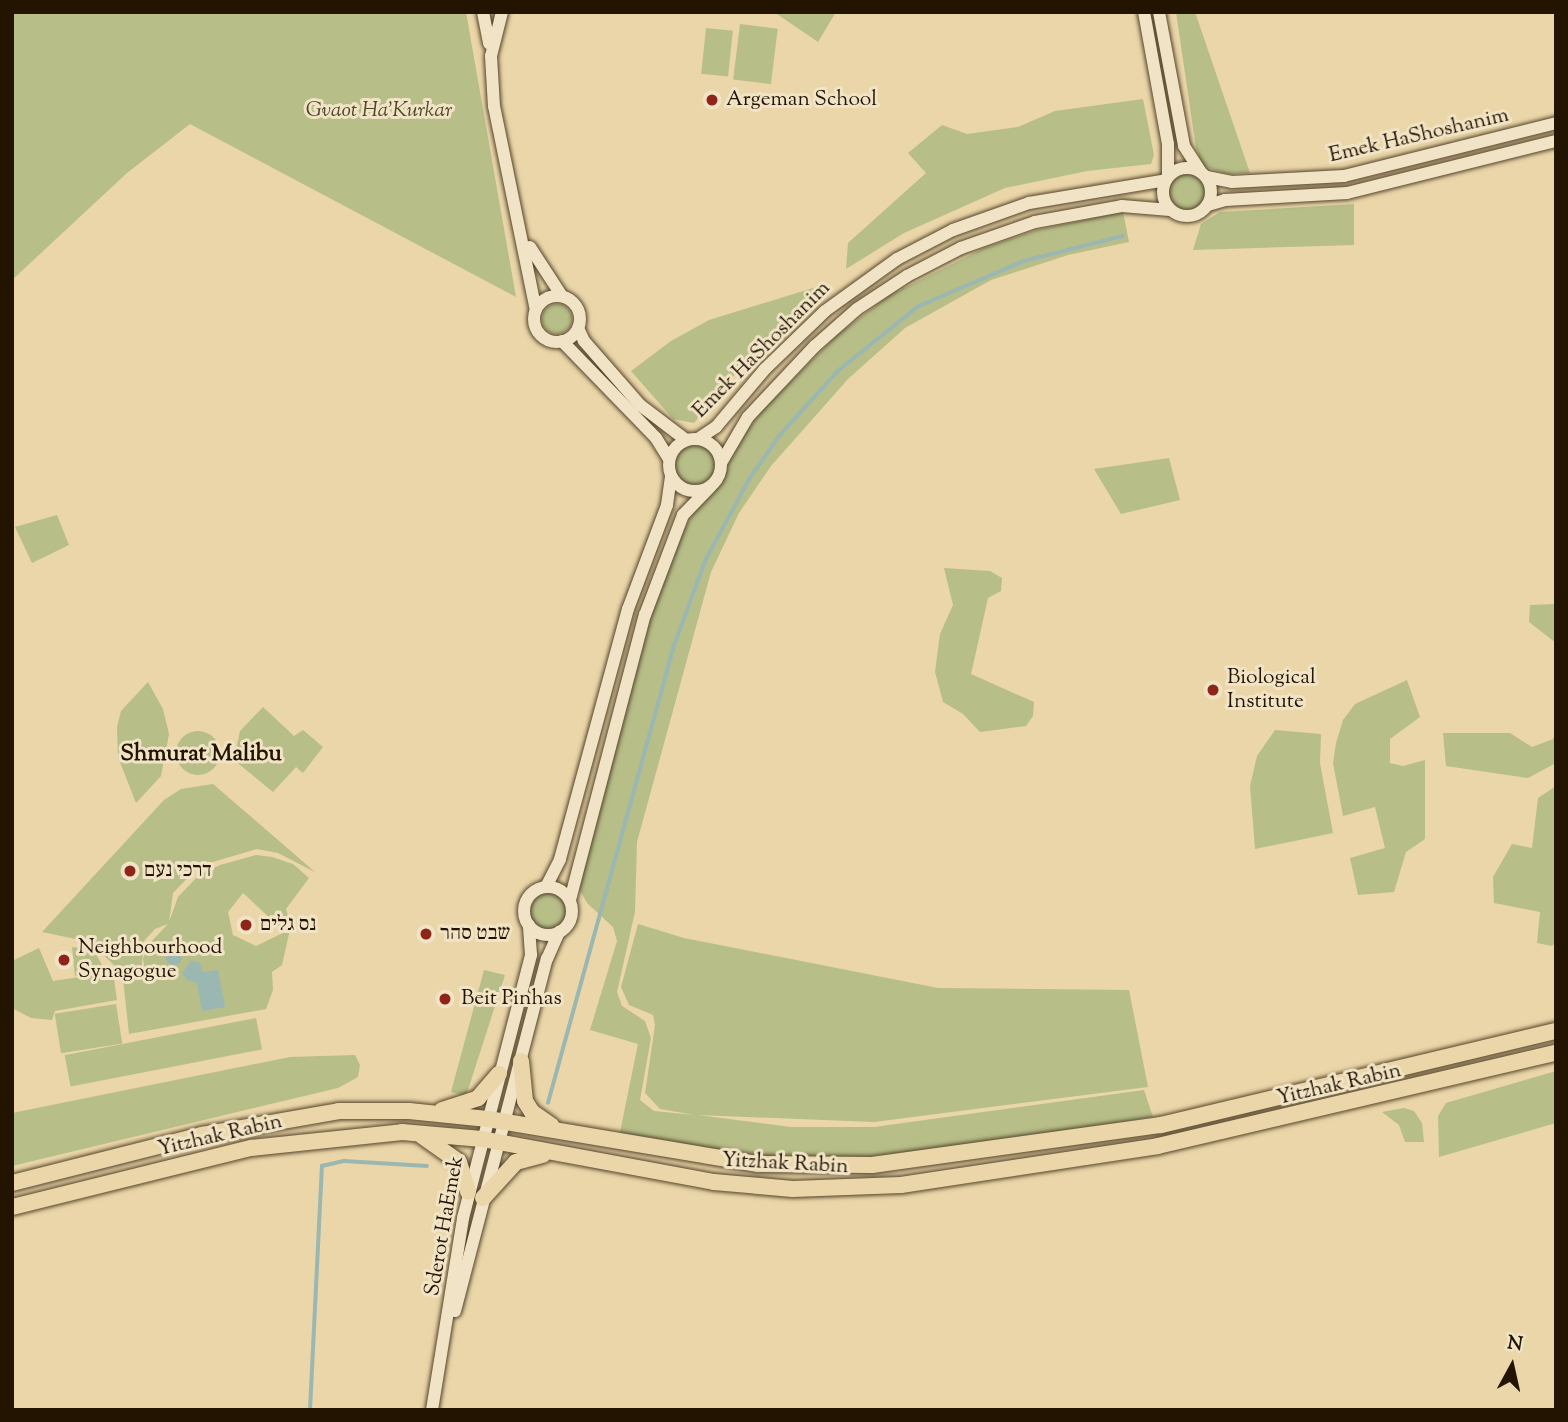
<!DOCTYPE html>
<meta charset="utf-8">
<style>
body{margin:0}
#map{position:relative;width:1568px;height:1422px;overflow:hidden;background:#ead6a8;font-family:"Sorts Mill Goudy","Frank Ruhl Libre",serif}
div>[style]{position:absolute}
.green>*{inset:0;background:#b7be88;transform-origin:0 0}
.round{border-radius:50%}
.water>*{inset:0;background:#9bb7b2}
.stream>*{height:3.5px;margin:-1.75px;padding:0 1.75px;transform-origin:1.75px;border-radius:1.75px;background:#9bb7b2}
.roads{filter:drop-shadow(0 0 2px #55442c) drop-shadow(0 0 2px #55442c)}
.minor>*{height:12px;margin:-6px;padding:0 6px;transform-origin:6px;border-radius:6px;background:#f1e4c6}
.minor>.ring{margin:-6px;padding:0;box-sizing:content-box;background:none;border:12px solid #f1e4c6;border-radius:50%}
.major>*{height:16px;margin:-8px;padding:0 8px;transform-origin:8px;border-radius:8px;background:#ead6a8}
.dots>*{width:19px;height:19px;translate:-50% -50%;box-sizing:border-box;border:4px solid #f1e4c6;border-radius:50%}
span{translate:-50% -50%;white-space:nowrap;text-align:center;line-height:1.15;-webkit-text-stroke:6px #f1e4c6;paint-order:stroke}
.poi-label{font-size:21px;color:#231402}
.left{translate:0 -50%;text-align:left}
.park-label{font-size:21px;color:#4f472a;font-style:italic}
.street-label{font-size:21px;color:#231402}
.neighbourhood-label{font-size:23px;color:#231402;font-weight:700}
.frame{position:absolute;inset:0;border:14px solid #231402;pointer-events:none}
.north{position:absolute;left:1477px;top:1331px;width:70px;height:70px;-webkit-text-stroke:5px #f1e4c6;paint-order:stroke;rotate:8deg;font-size:19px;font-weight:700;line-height:28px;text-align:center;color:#231402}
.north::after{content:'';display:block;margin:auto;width:24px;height:32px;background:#231402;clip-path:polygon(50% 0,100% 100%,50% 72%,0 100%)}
</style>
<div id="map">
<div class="green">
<div style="clip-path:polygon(12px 12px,466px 12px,516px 297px,190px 124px,127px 173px,12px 280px)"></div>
<div style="clip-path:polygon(774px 12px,836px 12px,818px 42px)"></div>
<div style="clip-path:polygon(1176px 12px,1195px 12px,1250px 173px,1228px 174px,1203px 166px,1196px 148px)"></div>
<div style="left:740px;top:24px;width:38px;height:56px;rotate:7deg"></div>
<div style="left:706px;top:28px;width:27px;height:46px;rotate:6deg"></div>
<div style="clip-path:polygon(1143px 99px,1154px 155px,1151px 164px,1087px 171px,1005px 188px,904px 233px,846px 269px,848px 243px,926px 173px,908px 153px,942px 125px,967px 134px,1018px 127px,1055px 111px)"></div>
<div class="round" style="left:1168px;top:173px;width:38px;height:38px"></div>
<div style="clip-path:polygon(1354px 204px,1354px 245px,1193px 250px,1201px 224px,1220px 212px)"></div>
<div style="clip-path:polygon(1123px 212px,1129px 242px,1068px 255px,991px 280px,905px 328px,848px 379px,771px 466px,739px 513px,711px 572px,637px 842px,635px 912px,617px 992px,622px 1006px,645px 1021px,651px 1038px,640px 1100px,654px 1111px,695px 1115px,660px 1109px,645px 1093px,655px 1025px,653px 1015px,629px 1005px,621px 987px,638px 924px,684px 938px,938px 988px,1129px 990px,1148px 1087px,874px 1122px,698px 1115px,791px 1127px,874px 1127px,1144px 1090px,1153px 1117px,881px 1159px,756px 1157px,619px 1137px,638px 1044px,590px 1030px,617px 941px,613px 927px,587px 903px,577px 885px,655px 594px,676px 544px,695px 510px,720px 483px,738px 442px,762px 411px,837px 335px,890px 295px,984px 248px,1037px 230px)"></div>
<div style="clip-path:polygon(826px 284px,762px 342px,694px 423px,673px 419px,631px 371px,671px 341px,709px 320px)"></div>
<div class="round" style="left:542px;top:304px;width:30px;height:30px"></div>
<div class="round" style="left:673px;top:443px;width:44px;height:44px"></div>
<div style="clip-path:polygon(1169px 458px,1180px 500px,1121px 514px,1094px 469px)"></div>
<div style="clip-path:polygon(57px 515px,69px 545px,32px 563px,15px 527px)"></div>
<div style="clip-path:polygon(944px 568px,990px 571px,1002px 578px,1001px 591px,988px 598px,971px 674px,1034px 702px,1033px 716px,1026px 726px,980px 732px,963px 714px,943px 702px,935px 672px,940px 634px,953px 605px)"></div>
<div style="clip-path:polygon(1556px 604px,1556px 643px,1529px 622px,1530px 605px)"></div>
<div style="clip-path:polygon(1407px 680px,1420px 717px,1390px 739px,1390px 763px,1403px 766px,1425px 760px,1425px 839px,1406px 852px,1394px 892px,1358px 895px,1350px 858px,1385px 848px,1375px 807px,1343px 816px,1333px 763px,1336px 743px,1343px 720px,1355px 704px)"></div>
<div style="clip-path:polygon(148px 682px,163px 709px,169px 734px,161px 776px,136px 803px,118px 757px,117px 727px,121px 711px)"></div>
<div style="clip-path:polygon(263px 707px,294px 736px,303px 730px,323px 747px,303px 773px,296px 767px,273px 792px,234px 760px,240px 731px)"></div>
<div style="clip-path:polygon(1275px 730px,1321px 734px,1320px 763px,1333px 833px,1255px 849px,1250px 786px,1257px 756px)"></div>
<div style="clip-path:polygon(1556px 731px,1556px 763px,1528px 778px,1446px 766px,1443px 733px,1510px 733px,1532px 747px,1553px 739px)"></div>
<div class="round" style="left:176px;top:731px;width:44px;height:44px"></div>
<div style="clip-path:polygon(evenodd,213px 784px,315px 872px,278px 853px,257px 849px,199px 866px,173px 893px,169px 922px,178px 897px,199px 875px,220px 865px,256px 855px,272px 857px,293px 864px,309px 878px,286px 909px,291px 925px,282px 965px,272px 972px,273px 990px,266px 1009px,129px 1034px,122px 970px,134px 976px,146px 975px,143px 959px,148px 945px,168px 924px,155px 929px,144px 941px,141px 974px,134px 975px,123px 969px,118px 969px,90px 942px,42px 932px,164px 800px,181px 789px,213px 784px,243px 893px,285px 932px,256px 946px,233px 935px,228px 912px,243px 893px)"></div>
<div style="clip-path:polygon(1556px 786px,1556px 942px,1552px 946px,1537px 943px,1540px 912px,1494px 903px,1493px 877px,1512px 844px,1532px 848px,1538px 798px)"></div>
<div class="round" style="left:529px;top:892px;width:38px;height:38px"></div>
<div style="clip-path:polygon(72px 947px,94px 950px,105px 971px,75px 976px)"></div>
<div style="clip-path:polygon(39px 948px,53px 981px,113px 972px,117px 1000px,55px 1011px,52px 1020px,31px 1018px,12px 1008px,12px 961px)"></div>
<div style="clip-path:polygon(484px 970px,505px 975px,466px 1096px,451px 1092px)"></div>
<div style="left:116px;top:1004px;width:40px;height:62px;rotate:81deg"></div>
<div style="left:256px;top:1018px;width:32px;height:195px;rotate:79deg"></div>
<div style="clip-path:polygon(355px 1055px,360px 1065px,358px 1077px,338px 1088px,12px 1166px,12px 1113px,290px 1057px)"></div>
<div style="clip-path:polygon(1556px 1071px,1556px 1123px,1439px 1157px,1438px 1116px,1446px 1103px)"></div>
<div style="clip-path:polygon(1404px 1108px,1414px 1111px,1422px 1123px,1424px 1142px,1405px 1142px,1399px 1125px,1382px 1112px)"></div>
</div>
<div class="water">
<div class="round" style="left:166px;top:949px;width:16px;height:16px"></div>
<div style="clip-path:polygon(191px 961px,199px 962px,203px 972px,218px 970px,225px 1007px,202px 1011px,197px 983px,187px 980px,182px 973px)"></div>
</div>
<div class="stream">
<div style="left:548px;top:1103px;width:472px;rotate:-74.6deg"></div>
<div style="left:673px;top:648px;width:95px;rotate:-69.7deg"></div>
<div style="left:706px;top:559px;width:92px;rotate:-61.5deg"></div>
<div style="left:750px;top:478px;width:52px;rotate:-55.1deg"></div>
<div style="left:780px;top:435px;width:88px;rotate:-47.8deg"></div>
<div style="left:839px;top:370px;width:102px;rotate:-38.7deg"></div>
<div style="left:919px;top:306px;width:114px;rotate:-23.2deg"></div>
<div style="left:1024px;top:261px;width:102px;rotate:-14.2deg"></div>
<div style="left:310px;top:1410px;width:244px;rotate:-87.2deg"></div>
<div style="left:322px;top:1166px;width:23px;rotate:-13deg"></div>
<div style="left:344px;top:1161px;width:83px;rotate:3.4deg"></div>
</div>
<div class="roads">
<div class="minor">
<div style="left:483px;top:12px;width:32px;rotate:79deg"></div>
<div style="left:502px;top:12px;width:45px;rotate:104deg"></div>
<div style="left:491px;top:56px;width:50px;rotate:86.6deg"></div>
<div style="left:494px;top:106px;width:208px;rotate:78.4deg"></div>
<div style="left:1144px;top:12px;width:134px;rotate:79.7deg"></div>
<div style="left:1168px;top:144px;width:32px;rotate:90deg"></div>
<div style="left:1159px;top:12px;width:136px;rotate:79.4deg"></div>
<div style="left:1184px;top:146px;width:30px;rotate:57deg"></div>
<div class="ring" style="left:1163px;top:168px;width:36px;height:36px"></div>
<div style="left:1207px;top:177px;width:25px;rotate:11deg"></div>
<div style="left:1232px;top:182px;width:112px;rotate:-3.1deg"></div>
<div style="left:1344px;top:176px;width:219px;rotate:-14deg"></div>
<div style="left:1208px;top:205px;width:18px;rotate:-16deg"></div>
<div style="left:1225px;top:200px;width:122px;rotate:-3.3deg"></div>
<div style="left:1347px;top:193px;width:215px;rotate:-14deg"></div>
<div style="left:530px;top:247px;width:59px;rotate:56.9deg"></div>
<div class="ring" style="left:534px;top:296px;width:34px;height:34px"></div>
<div style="left:578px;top:328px;width:14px;rotate:65deg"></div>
<div style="left:584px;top:341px;width:85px;rotate:48.8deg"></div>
<div style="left:640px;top:405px;width:58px;rotate:37.3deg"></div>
<div style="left:562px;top:341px;width:135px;rotate:45.9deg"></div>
<div style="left:656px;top:438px;width:25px;rotate:58deg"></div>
<div style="left:698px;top:439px;width:22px;rotate:-34deg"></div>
<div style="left:716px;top:427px;width:76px;rotate:-49.8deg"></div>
<div style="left:765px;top:369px;width:83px;rotate:-44deg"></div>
<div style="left:825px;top:311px;width:89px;rotate:-35.8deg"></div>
<div style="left:897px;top:259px;width:63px;rotate:-27.4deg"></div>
<div style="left:953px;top:230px;width:81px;rotate:-19.6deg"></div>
<div style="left:1029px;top:203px;width:139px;rotate:-9.5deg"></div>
<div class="ring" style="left:669px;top:439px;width:40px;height:40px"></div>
<div style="left:721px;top:463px;width:53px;rotate:-59.6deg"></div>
<div style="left:748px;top:417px;width:98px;rotate:-46.7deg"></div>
<div style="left:815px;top:346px;width:56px;rotate:-41.4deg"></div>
<div style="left:857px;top:309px;width:60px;rotate:-33.4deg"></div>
<div style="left:907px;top:276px;width:61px;rotate:-27.4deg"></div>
<div style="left:961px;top:248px;width:78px;rotate:-19.4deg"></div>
<div style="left:1035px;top:222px;width:88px;rotate:-10.4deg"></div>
<div style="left:1122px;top:206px;width:48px;rotate:4.8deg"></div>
<div style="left:546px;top:887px;width:31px;rotate:-63deg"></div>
<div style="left:560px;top:859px;width:259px;rotate:-74.8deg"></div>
<div style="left:628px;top:609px;width:111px;rotate:-69.4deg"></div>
<div style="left:667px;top:505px;width:29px;rotate:-82deg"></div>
<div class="ring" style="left:524px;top:887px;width:36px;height:36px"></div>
<div style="left:570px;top:900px;width:295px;rotate:-75.3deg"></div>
<div style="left:645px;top:615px;width:107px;rotate:-69.2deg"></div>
<div style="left:683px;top:515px;width:40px;rotate:-46deg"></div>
<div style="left:455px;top:1311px;width:364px;rotate:-75.4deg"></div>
<div style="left:547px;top:959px;width:30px;rotate:-66deg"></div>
<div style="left:432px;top:1410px;width:194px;rotate:-80.8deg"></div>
<div style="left:463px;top:1218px;width:272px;rotate:-75.5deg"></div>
<div style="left:531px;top:955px;width:30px;rotate:-94deg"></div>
</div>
<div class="major">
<div style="left:521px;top:1061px;width:40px;rotate:84.3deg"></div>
<div style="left:525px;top:1101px;width:13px;rotate:58deg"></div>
<div style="left:532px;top:1112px;width:24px;rotate:35deg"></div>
<div style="left:442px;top:1110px;width:38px;rotate:-18deg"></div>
<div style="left:478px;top:1098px;width:32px;rotate:-49deg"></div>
<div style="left:422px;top:1136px;width:45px;rotate:35.1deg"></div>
<div style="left:459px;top:1162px;width:31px;rotate:73deg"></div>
<div style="left:12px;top:1183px;width:196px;rotate:-14.2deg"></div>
<div style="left:202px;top:1135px;width:139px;rotate:-9.9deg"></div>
<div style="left:339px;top:1111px;width:70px"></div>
<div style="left:409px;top:1111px;width:79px;rotate:5.8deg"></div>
<div style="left:488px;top:1119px;width:274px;rotate:9.5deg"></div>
<div style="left:758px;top:1164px;width:114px;rotate:0.5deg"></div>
<div style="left:872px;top:1165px;width:292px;rotate:-7.9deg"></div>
<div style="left:1161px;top:1125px;width:406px;rotate:-13.4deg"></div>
<div style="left:483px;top:1198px;width:49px;rotate:-47.5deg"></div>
<div style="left:516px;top:1162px;width:28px;rotate:-15deg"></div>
<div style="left:12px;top:1207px;width:246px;rotate:-13.9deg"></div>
<div style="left:251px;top:1148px;width:152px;rotate:-6deg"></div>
<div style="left:402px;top:1132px;width:80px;rotate:5deg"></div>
<div style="left:482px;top:1139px;width:236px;rotate:10.5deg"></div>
<div style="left:714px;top:1182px;width:79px;rotate:5.1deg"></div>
<div style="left:793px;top:1189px;width:108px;rotate:-2.1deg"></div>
<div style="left:901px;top:1185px;width:260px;rotate:-8.6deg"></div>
<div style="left:1158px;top:1146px;width:409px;rotate:-13.2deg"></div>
</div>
</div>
<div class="dots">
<div style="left:712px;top:100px;background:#8f2418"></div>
<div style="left:1213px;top:690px;background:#8f2418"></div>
<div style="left:130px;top:871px;background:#8f2418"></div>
<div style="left:246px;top:925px;background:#8f2418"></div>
<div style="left:426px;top:934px;background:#8f2418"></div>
<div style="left:64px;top:960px;background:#8f2418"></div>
<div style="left:445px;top:999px;background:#8f2418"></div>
</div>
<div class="poi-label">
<span class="left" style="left:726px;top:100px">Argeman School</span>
<span class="left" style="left:1227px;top:690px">Biological<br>Institute</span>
<span class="left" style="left:144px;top:871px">דרכי נעם</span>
<span class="left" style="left:260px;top:925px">נס גלים</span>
<span class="left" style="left:440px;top:934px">שבט סהר</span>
<span class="left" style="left:78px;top:960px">Neighbourhood<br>Synagogue</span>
<span class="left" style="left:461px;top:999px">Beit Pinhas</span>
</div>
<div class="park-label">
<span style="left:379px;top:111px">Gvaot Ha'Kurkar</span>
</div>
<div class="street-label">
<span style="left:1419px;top:136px;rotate:-13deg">Emek HaShoshanim</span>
<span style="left:762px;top:350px;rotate:-45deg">Emek HaShoshanim</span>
<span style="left:1339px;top:1085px;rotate:-13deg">Yitzhak Rabin</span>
<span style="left:220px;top:1136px;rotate:-13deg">Yitzhak Rabin</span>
<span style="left:785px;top:1164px;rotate:3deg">Yitzhak Rabin</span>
<span style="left:445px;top:1226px;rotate:-80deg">Sderot HaEmek</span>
</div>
<div class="neighbourhood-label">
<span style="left:201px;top:755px">Shmurat Malibu</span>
</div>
<div class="frame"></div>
<div class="north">N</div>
</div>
